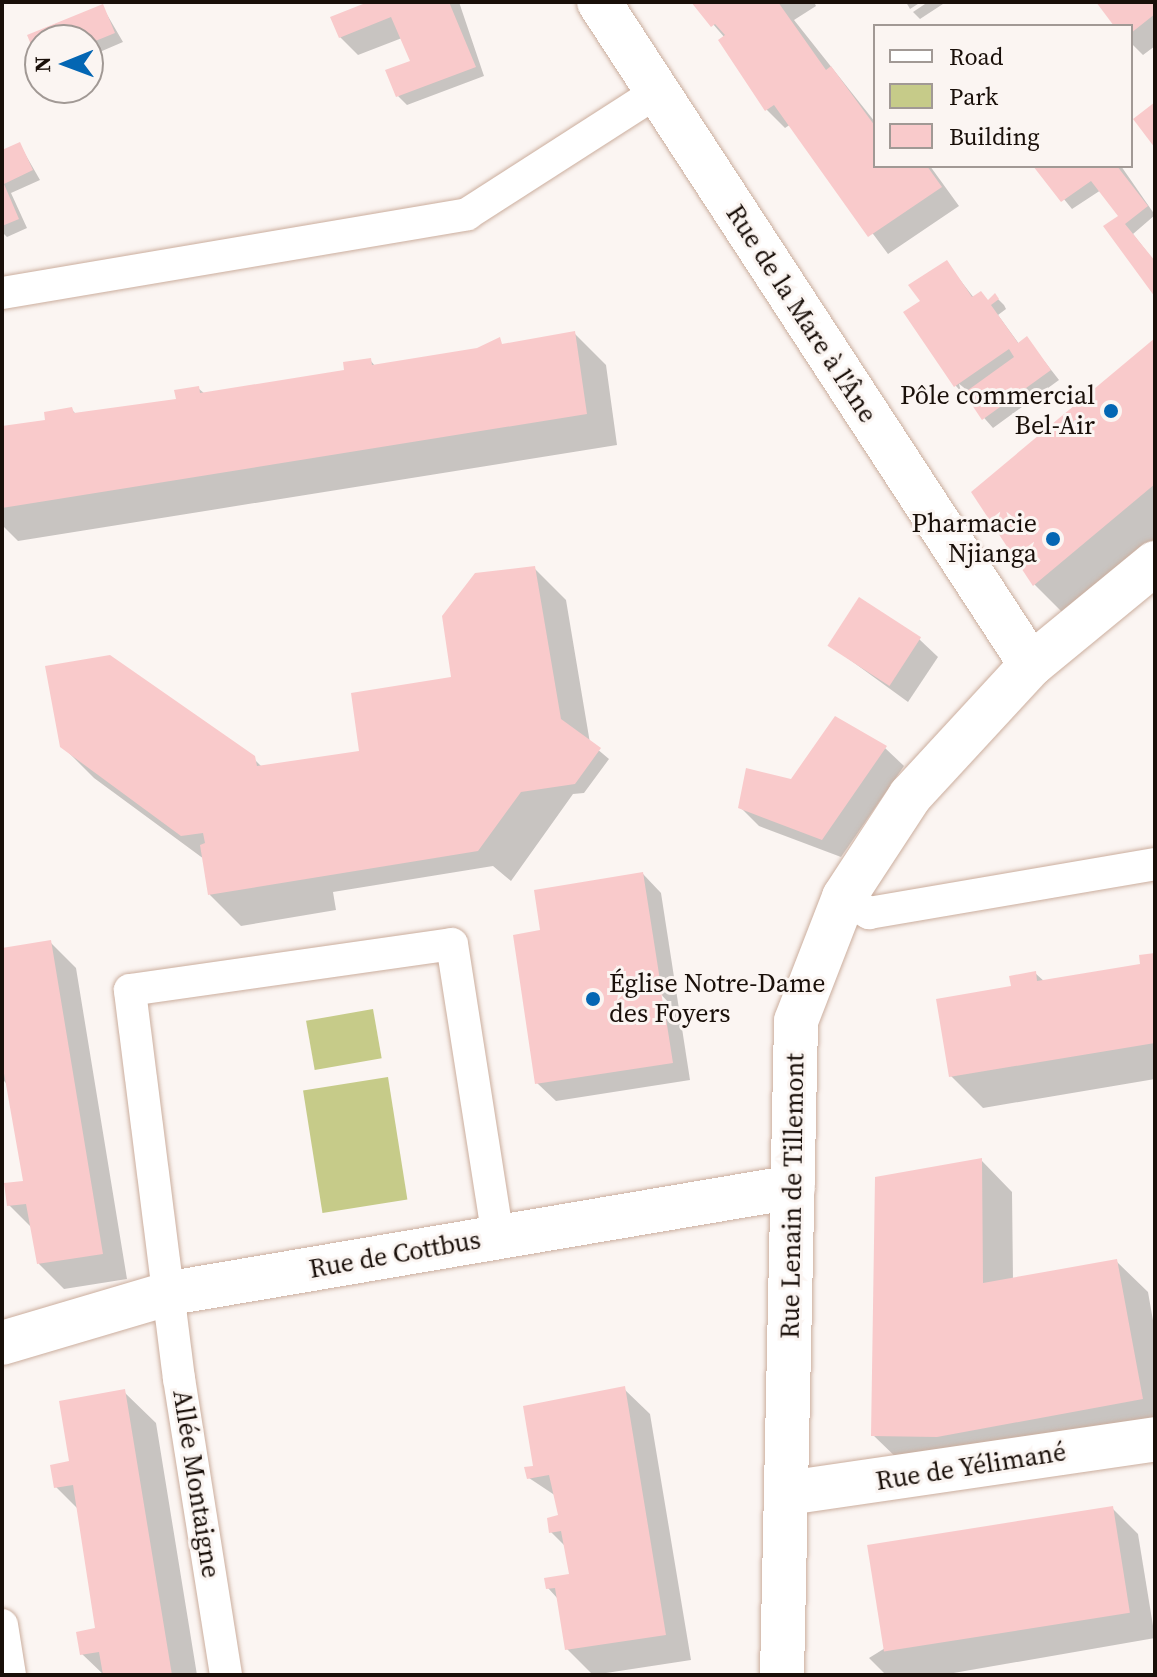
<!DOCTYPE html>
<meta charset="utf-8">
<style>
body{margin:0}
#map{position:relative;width:1157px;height:1677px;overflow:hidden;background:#fbf5f2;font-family:"Source Serif 4",serif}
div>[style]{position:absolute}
.green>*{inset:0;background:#c6cb89;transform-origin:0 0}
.shadow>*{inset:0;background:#0003}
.building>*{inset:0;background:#f9cacb;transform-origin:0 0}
.roads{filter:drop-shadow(0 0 2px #cbae9e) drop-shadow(0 0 2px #cbae9e)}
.lane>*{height:32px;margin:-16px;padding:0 16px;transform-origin:16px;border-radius:16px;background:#fff}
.street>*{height:44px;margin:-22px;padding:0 22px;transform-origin:22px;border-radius:22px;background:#fff}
.dots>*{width:22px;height:22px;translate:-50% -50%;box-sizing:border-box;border:4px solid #fbf5f2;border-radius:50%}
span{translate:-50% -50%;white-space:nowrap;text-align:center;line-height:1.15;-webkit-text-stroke:6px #fbf5f2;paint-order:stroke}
.street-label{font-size:26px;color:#190f09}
.poi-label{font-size:26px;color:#190f09}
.right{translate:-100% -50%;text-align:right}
.left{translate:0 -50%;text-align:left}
.frame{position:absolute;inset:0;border:4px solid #190f09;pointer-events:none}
.legend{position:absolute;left:873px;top:24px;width:260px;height:144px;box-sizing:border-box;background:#fbf5f2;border:2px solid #a19995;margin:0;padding:10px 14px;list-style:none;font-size:24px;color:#190f09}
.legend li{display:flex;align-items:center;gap:16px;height:40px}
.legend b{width:40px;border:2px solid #a19995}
.north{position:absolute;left:24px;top:24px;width:80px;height:80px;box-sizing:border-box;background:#fbf5f2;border:2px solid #a19995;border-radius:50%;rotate:269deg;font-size:22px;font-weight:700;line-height:32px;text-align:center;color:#190f09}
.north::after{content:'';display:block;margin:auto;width:28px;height:36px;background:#0466b3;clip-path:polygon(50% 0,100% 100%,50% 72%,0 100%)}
</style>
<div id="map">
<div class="green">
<div style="left:373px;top:1009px;width:50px;height:68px;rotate:80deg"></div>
<div style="left:388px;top:1077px;width:124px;height:86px;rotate:81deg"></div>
</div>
<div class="shadow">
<div style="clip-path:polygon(373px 2px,459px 2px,484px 76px,407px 105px,398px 96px,412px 61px,402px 38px,358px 55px,340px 37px)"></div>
<div style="clip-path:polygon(694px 2px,814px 2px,816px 6px,794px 20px,875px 122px,875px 166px,930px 166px,959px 206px,888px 254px,791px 124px,785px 128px,767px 110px,720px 41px,725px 38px)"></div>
<div style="clip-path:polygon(906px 2px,921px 2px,910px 9px)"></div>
<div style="clip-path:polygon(928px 2px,946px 2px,920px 19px,913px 12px)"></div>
<div style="clip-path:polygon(1098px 2px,1155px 2px,1155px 46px,1143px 55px,1131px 43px,1131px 26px,1117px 26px)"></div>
<div style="clip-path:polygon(102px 6px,123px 42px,88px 57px,88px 40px,40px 40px,40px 61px,29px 36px)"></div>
<div style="clip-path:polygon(20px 145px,40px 180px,11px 193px,27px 228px,7px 237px,2px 232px,2px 152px)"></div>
<div style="clip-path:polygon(1037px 166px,1121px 166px,1155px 215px,1133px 234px,1155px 262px,1155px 293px,1121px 216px,1101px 190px,1072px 209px)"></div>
<div style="clip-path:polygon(947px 263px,974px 298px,988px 301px,995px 296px,1004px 305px,1006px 309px,998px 315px,1019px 344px,1027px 339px,1059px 380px,993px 428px,956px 386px,922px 302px)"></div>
<div style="clip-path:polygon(574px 333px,606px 365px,617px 445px,18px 541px,2px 525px,2px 430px,47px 421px,71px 409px,77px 415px,178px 400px,198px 388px,205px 394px,347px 372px,370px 360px,376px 367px)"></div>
<div style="clip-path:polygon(1155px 341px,1155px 542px,1066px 616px,1035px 585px,974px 493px)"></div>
<div style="clip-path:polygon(534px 568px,566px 600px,590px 743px,609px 759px,584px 793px,573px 794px,511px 881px,493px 866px,333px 892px,336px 910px,241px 926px,210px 895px,204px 859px,94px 778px,62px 746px,253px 758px,262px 767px,362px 752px,453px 678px)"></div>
<div style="clip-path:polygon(919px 639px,938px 657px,908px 702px,831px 646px)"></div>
<div style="clip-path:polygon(885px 748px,904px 766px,841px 857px,759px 826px,741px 808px,792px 782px)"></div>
<div style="clip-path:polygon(643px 874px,661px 893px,690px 1080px,556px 1101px,537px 1083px,543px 932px)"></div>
<div style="clip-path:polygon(50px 942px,76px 968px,127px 1279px,64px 1289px,39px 1264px,33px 1229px,9px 1205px,25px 1182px,10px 1087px,2px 1079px,2px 950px)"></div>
<div style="clip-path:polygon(1155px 955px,1155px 1079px,983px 1108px,951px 1076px,1013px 988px,1035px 973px,1045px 982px,1142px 966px)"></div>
<div style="clip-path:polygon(981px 1160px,1012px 1192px,1013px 1280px,1116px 1261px,1148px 1292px,1155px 1332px,1155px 1434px,905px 1466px,873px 1435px)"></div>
<div style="clip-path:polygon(624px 1389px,650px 1414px,691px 1660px,593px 1675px,567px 1649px,558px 1599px,548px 1588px,571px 1576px,566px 1547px,551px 1532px,560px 1517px,556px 1496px,529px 1478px,532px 1468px)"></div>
<div style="clip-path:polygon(124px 1392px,156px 1423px,197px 1675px,104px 1675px,82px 1654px,97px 1630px,79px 1510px,56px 1487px)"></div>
<div style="clip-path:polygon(1112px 1508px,1138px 1534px,1155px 1638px,942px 1675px,886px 1675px,869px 1658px)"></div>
</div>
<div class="building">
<div style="clip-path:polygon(368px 2px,449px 2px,476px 67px,396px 97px,385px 70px,410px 61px,391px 17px,339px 38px,330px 17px)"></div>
<div style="clip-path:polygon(691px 2px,778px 2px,826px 70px,831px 66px,875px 126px,875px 166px,927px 166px,942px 187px,868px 237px,774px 105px,765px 111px,718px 40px,725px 35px,715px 24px,711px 27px)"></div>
<div style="clip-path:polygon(1096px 2px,1155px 2px,1155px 14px,1131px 33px,1131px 26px,1114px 26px)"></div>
<div style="clip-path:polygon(103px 4px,115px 33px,88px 44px,88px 40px,40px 40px,40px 66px,27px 35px)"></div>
<div style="clip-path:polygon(1155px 102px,1155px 148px,1133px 119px)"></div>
<div style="clip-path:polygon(20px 142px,33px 170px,4px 184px,19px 219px,2px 226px,2px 150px)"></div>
<div style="clip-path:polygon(1033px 166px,1117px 166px,1148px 206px,1125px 224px,1155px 261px,1155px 297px,1103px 226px,1118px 216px,1091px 181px,1061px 202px)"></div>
<div style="clip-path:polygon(947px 260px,972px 297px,981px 291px,988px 300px,995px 293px,999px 299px,991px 305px,1018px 343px,1027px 336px,1051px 370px,982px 420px,964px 393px,1014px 357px,1009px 349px,954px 387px,903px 312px,920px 301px,908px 285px)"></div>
<div style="clip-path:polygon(575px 331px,587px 414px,2px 508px,2px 426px,45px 420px,44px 412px,72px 407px,74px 413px,176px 399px,174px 390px,199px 386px,200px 393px,344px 370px,343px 362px,371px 358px,372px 365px,477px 348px,500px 337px,502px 344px)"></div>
<div style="clip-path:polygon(1155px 338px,1155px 484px,1033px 586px,971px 492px)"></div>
<div style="clip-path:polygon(535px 566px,561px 719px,601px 748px,575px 784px,521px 792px,478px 851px,208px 895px,200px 845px,205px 843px,203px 833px,181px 836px,60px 747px,45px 666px,110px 655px,255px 756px,257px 766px,359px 751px,351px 693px,451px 677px,442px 616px,475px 573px)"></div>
<div style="left:859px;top:597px;width:74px;height:58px;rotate:33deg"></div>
<div style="clip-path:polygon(835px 716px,887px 746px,822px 840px,738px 808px,746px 768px,791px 779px)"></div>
<div style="clip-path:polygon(643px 872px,673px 1063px,535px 1084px,513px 935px,540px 930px,534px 890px)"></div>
<div style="clip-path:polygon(51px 940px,103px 1254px,37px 1264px,26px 1204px,7px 1206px,4px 1183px,23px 1181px,2px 1062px,2px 948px)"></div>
<div style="clip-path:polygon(1155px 953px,1155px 1043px,949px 1077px,936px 999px,1011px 986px,1009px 976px,1036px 971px,1037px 981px,1140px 964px,1139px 955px)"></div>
<div style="clip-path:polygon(982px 1158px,983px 1283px,1117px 1259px,1143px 1399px,937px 1437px,871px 1436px,875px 1177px)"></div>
<div style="clip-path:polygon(625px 1386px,666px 1635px,565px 1650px,555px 1588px,546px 1589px,544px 1578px,569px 1574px,561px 1531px,549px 1533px,547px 1518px,558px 1515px,549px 1475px,527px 1479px,524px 1467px,533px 1466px,523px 1406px)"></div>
<div style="clip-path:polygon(125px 1389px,172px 1675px,103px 1675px,99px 1652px,80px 1655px,76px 1632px,95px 1628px,73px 1485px,54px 1488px,50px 1465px,69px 1461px,59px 1401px)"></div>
<div style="left:1113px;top:1506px;width:108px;height:249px;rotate:81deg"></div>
</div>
<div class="roads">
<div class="lane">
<div style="left:2px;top:293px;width:472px;rotate:-9.6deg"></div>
<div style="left:467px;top:214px;width:226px;rotate:-32.7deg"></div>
<div style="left:844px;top:897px;width:30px;rotate:33deg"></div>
<div style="left:869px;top:913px;width:290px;rotate:-9.7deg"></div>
<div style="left:2px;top:1625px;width:51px;rotate:80.9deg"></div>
<div style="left:226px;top:1675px;width:300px;rotate:-99deg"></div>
<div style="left:179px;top:1379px;width:392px;rotate:-97.2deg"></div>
<div style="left:130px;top:990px;width:325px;rotate:-8.1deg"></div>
<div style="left:452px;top:944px;width:297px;rotate:81.1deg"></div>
</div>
<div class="street">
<div style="left:599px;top:2px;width:791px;rotate:56.91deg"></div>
<div style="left:2px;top:1343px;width:176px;rotate:-16.5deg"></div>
<div style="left:171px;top:1293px;width:631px;rotate:-9.67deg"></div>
<div style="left:787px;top:1493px;width:372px;rotate:-8.3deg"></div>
<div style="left:782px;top:1675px;width:654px;rotate:-88.77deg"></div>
<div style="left:796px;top:1021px;width:133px;rotate:-68.8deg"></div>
<div style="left:844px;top:897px;width:121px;rotate:-56.8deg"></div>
<div style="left:910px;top:796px;width:178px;rotate:-47.3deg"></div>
<div style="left:1031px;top:665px;width:161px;rotate:-39.4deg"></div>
</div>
</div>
<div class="dots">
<div style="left:1111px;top:411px;background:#0466b3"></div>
<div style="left:1053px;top:539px;background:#0466b3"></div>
<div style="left:593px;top:999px;background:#0466b3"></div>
</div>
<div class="street-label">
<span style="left:801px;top:314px;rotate:57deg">Rue de la Mare à l'Âne</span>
<span style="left:793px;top:1196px;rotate:-89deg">Rue Lenain de Tillemont</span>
<span style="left:395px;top:1255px;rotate:-10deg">Rue de Cottbus</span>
<span style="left:971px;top:1467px;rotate:-9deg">Rue de Yélimané</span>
<span style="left:196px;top:1484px;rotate:81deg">Allée Montaigne</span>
</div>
<div class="poi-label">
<span class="right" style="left:1095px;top:411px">Pôle commercial<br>Bel-Air</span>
<span class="right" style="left:1037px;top:539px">Pharmacie<br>Njianga</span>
<span class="left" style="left:609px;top:999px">Église Notre-Dame<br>des Foyers</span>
</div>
<div class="frame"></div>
<ul class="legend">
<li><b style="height:10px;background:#fff"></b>Road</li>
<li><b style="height:22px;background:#c6cb89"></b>Park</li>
<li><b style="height:22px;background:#f9cacb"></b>Building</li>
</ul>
<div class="north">N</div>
</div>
